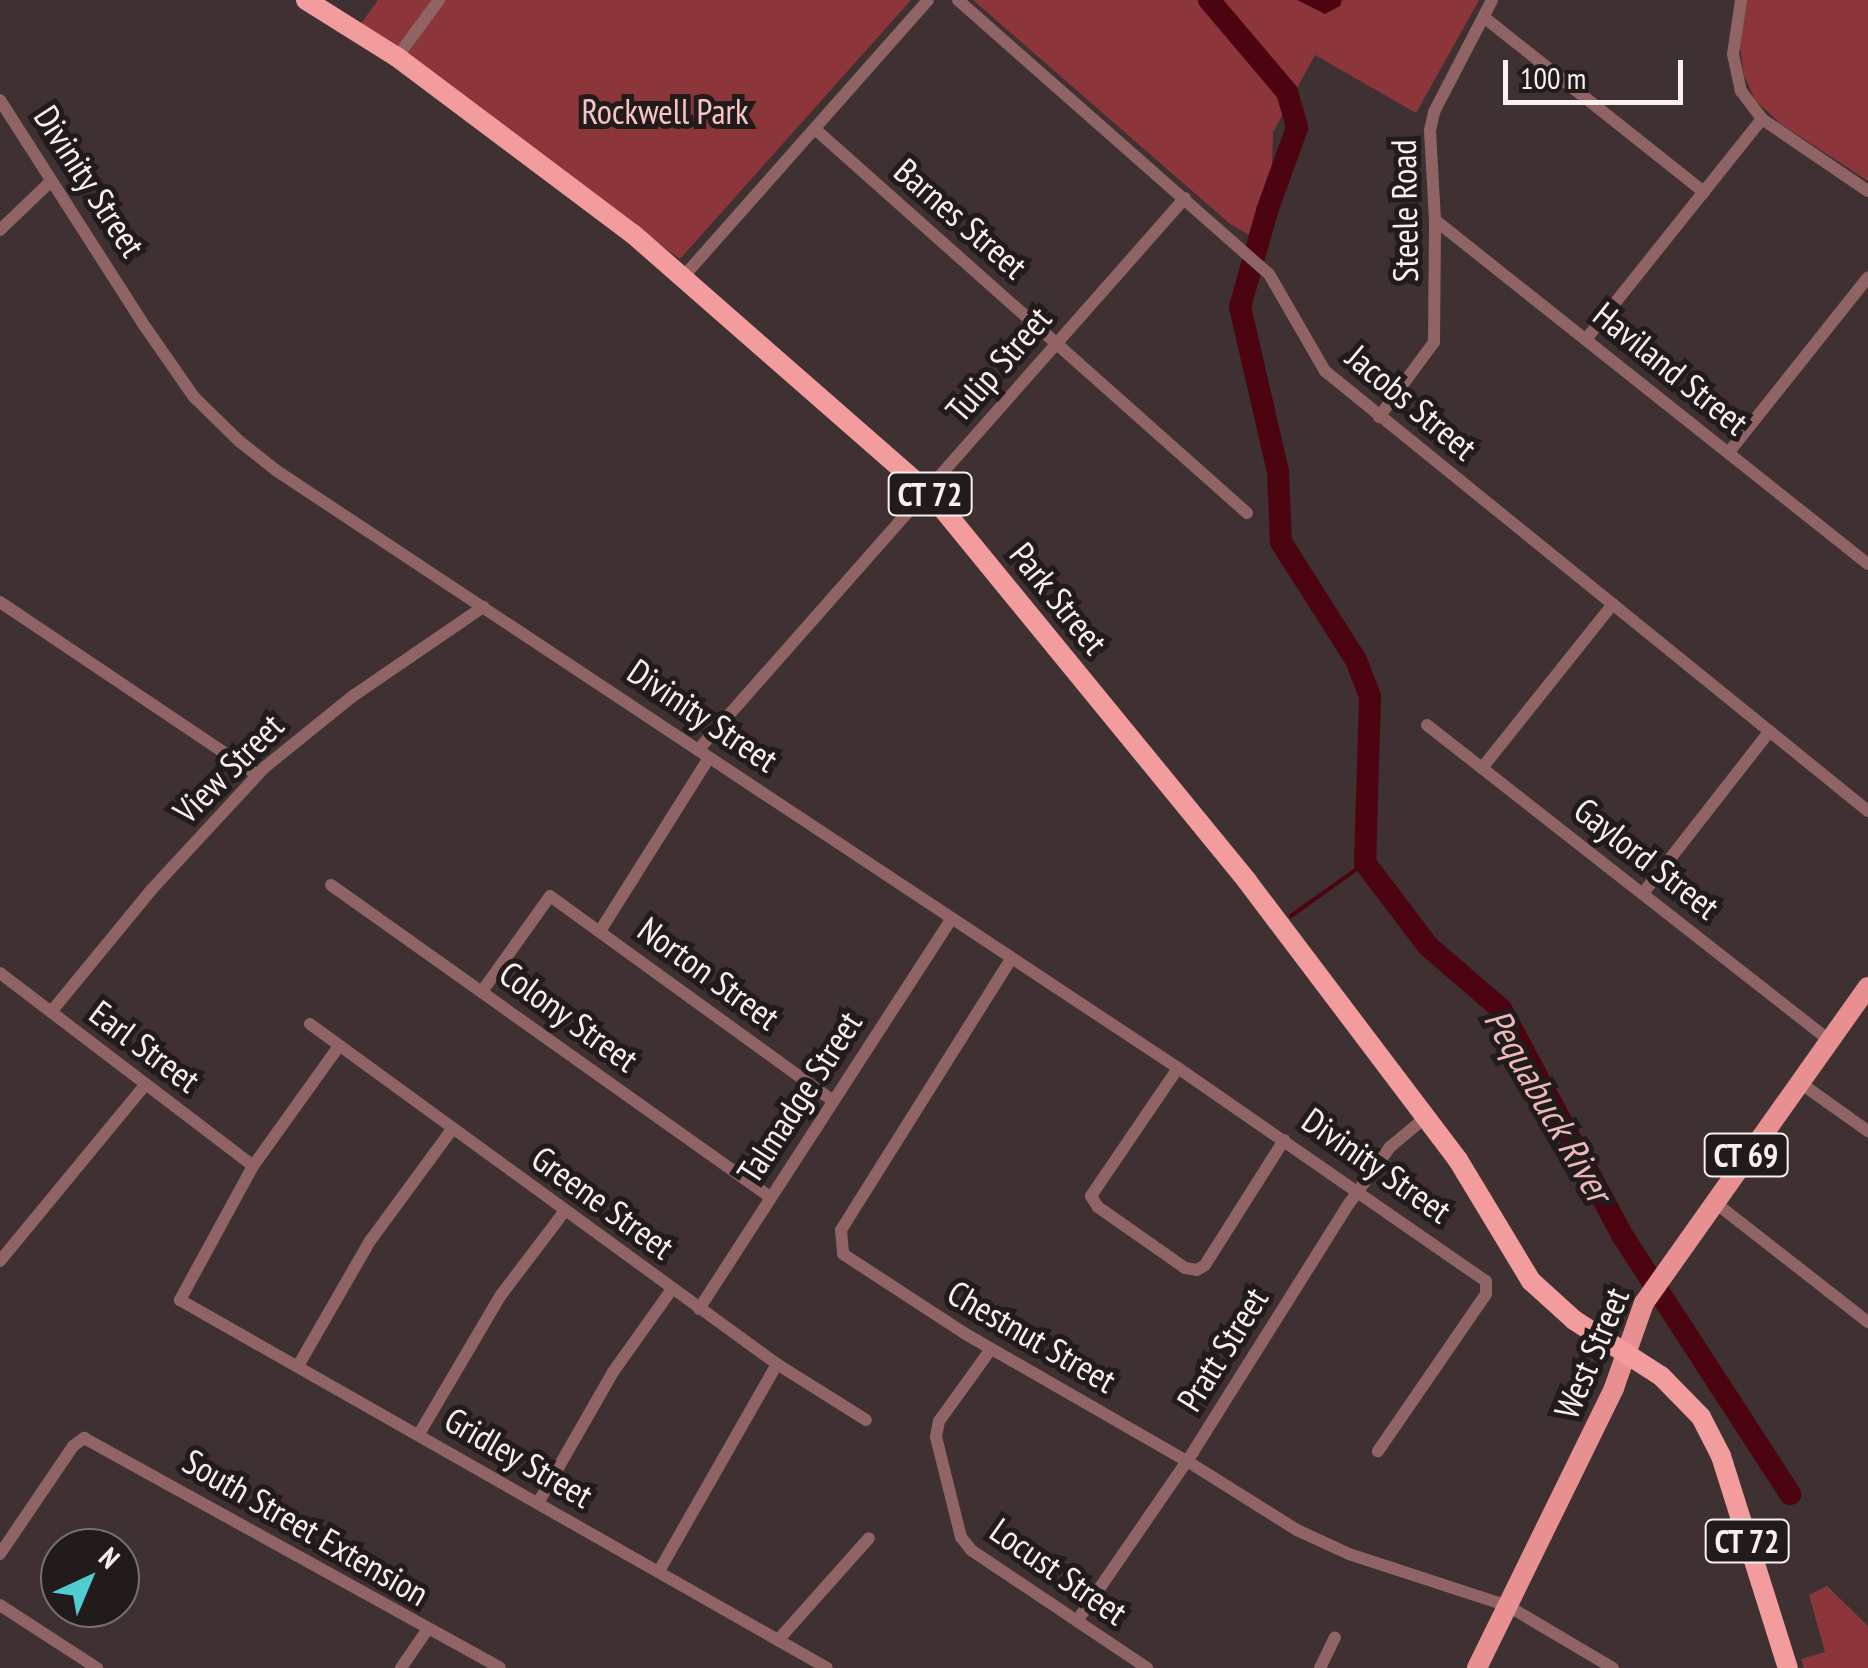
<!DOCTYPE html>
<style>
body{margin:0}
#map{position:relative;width:1868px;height:1668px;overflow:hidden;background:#3f3131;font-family:"PT Sans Narrow",sans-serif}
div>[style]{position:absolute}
.green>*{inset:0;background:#8c363c}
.water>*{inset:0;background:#4b0410}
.stream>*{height:4px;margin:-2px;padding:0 2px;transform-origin:2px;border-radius:2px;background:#4b0410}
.river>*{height:22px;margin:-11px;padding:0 11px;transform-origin:11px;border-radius:11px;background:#4b0410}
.minor>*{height:12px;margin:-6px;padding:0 6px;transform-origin:6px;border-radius:6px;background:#906464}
.primary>*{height:20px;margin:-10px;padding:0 10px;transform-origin:10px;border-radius:10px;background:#e89091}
.trunk>*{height:20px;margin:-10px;padding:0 10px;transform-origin:10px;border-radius:10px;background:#f39c9e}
span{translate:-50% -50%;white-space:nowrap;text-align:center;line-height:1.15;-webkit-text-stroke:10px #211b1b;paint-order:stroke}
.shield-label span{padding:2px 8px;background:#211b1b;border:2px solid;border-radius:8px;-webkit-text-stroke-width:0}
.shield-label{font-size:32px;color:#faf0f0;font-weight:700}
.park-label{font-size:35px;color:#fac4c4}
.street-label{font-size:35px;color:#faf0f0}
.water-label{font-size:38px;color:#eeb8b8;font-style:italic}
.north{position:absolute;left:40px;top:1528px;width:100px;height:100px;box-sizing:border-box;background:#211b1b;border:2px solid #787070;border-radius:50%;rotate:44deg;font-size:28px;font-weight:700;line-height:40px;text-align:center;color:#faf0f0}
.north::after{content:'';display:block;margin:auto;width:35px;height:45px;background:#51ccd1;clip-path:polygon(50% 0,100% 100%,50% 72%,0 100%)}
.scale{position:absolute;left:1503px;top:60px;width:180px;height:45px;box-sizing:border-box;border:5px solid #faf0f0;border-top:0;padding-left:12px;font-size:30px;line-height:35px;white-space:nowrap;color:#faf0f0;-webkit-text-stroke:8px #211b1b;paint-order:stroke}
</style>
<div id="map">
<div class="green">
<div style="clip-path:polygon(378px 0,911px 0,680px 259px,360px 25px)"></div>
<div style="clip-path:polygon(973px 0,1479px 0,1416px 113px,1315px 55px,1273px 132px,1271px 201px,1249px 235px,1229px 223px)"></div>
<div style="clip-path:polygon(1746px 0,1868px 0,1868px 181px,1781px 124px,1755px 100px,1744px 75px,1740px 46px)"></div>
<div style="clip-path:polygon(1827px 1586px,1868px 1626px,1868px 1668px,1804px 1668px,1801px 1659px,1825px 1652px,1809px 1595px)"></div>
</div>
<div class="water">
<div style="clip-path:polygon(1297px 0,1342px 0,1340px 6px,1325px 14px)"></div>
</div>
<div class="stream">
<div style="left:1291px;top:916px;width:91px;rotate:-35.6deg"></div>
</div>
<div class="river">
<div style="left:1209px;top:0;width:121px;rotate:49.7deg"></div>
<div style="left:1287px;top:92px;width:37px;rotate:74deg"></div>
<div style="left:1297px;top:128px;width:88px;rotate:109.9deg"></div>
<div style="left:1267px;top:211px;width:100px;rotate:105.7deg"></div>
<div style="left:1240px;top:307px;width:168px;rotate:77deg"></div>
<div style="left:1278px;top:471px;width:71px;rotate:87.6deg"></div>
<div style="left:1281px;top:542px;width:140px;rotate:57.6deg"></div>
<div style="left:1356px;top:660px;width:40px;rotate:69deg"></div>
<div style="left:1370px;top:697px;width:166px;rotate:91.7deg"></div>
<div style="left:1365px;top:863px;width:104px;rotate:52.8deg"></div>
<div style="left:1428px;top:946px;width:96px;rotate:40.8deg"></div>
<div style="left:1501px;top:1009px;width:256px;rotate:61.8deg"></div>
<div style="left:1622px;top:1235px;width:309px;rotate:57deg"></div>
</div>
<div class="minor">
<div style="left:958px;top:0;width:414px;rotate:41.4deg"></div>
<div style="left:1269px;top:274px;width:112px;rotate:60deg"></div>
<div style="left:1325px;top:371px;width:699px;rotate:39.02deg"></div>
<div style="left:1741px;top:0;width:55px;rotate:98.4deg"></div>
<div style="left:1733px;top:54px;width:38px;rotate:78deg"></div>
<div style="left:1741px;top:91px;width:35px;rotate:53deg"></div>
<div style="left:1762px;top:119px;width:128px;rotate:34.2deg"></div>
<div style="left:1485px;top:18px;width:280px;rotate:38.5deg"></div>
<div style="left:397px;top:57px;width:71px;rotate:-53.6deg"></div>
<div style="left:0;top:100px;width:271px;rotate:57.4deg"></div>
<div style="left:146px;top:328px;width:84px;rotate:55.2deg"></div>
<div style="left:194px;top:397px;width:63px;rotate:44.4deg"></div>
<div style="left:239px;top:441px;width:48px;rotate:38.3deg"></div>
<div style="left:277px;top:471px;width:1081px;rotate:33.53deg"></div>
<div style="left:1178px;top:1068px;width:374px;rotate:34.7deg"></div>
<div style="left:1486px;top:1281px;width:13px;rotate:90deg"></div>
<div style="left:1486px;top:1294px;width:191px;rotate:124.5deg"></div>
<div style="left:815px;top:129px;width:578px;rotate:41.63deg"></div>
<div style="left:1435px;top:220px;width:553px;rotate:38.47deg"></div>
<div style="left:0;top:230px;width:69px;rotate:-43.8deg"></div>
<div style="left:684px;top:276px;width:368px;rotate:-48.5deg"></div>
<div style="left:1587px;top:338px;width:280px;rotate:-51.4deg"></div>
<div style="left:1379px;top:417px;width:93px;rotate:-53.7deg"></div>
<div style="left:1434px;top:342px;width:122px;rotate:-89.5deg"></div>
<div style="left:1435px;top:220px;width:90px;rotate:-93.2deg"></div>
<div style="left:1430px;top:130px;width:18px;rotate:-77deg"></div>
<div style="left:1434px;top:112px;width:126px;rotate:-62.6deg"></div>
<div style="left:1729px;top:452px;width:223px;rotate:-51.5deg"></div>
<div style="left:0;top:602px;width:310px;rotate:33.9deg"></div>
<div style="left:1427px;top:725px;width:511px;rotate:38.08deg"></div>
<div style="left:698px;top:750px;width:736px;rotate:-48.58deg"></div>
<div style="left:1482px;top:768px;width:210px;rotate:-51.4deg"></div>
<div style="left:331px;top:885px;width:539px;rotate:35.4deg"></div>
<div style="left:1644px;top:892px;width:204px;rotate:-52deg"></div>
<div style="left:600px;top:931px;width:204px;rotate:-57.8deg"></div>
<div style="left:1011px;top:959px;width:320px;rotate:122.1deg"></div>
<div style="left:841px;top:1230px;width:24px;rotate:85deg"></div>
<div style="left:843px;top:1254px;width:145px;rotate:33.1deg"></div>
<div style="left:964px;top:1333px;width:257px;rotate:29.9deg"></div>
<div style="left:1187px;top:1461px;width:130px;rotate:32.1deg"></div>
<div style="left:1297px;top:1530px;width:57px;rotate:24.8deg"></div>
<div style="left:1349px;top:1554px;width:167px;rotate:18.1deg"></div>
<div style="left:1508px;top:1606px;width:122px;rotate:30.6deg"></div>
<div style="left:0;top:973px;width:318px;rotate:37.3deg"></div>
<div style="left:483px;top:990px;width:115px;rotate:-54.5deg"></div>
<div style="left:550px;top:896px;width:348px;rotate:35.9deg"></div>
<div style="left:51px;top:1012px;width:159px;rotate:-50.6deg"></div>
<div style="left:152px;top:889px;width:166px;rotate:-47.2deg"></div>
<div style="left:265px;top:767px;width:113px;rotate:-38.9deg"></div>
<div style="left:353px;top:696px;width:158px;rotate:-34.4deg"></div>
<div style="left:310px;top:1024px;width:578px;rotate:36.06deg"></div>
<div style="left:777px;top:1364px;width:105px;rotate:32.2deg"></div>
<div style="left:339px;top:1046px;width:148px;rotate:125.6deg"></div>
<div style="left:253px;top:1166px;width:153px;rotate:118.6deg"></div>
<div style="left:180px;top:1300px;width:744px;rotate:29.63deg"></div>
<div style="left:1178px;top:1068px;width:155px;rotate:124.2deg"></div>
<div style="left:1091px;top:1196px;width:13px;rotate:58deg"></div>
<div style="left:1098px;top:1207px;width:106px;rotate:35deg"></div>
<div style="left:1185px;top:1268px;width:12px;rotate:9deg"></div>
<div style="left:1197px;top:1270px;width:9px;rotate:-32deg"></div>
<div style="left:1205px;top:1265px;width:148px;rotate:-57.7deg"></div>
<div style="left:1799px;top:1082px;width:85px;rotate:35.4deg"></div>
<div style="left:1713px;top:1201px;width:197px;rotate:38deg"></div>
<div style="left:0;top:1261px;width:229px;rotate:-50.5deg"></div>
<div style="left:699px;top:1309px;width:464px;rotate:-57.1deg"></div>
<div style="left:991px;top:1349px;width:89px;rotate:125.8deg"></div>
<div style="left:939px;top:1421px;width:16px;rotate:101deg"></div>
<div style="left:936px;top:1437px;width:103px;rotate:76deg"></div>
<div style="left:961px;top:1537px;width:16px;rotate:52deg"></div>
<div style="left:971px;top:1550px;width:212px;rotate:33.8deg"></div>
<div style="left:298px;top:1366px;width:144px;rotate:-60.1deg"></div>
<div style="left:370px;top:1241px;width:140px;rotate:-53.7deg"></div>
<div style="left:419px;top:1434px;width:161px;rotate:-59.5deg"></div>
<div style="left:501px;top:1295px;width:104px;rotate:-52.8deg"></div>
<div style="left:538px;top:1503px;width:151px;rotate:-60.2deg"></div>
<div style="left:613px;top:1372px;width:102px;rotate:-54.6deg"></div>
<div style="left:0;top:1554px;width:130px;rotate:-55.9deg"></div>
<div style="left:73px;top:1446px;width:14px;rotate:-36deg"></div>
<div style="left:84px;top:1438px;width:475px;rotate:28.9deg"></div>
<div style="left:659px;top:1571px;width:238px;rotate:-60.3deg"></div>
<div style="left:0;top:1605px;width:116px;rotate:33deg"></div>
<div style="left:1077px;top:1621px;width:205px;rotate:-55.5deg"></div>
<div style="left:1193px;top:1452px;width:292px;rotate:-57.9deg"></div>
<div style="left:1348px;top:1205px;width:72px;rotate:-54.1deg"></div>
<div style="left:1390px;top:1147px;width:47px;rotate:-39.8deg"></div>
<div style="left:779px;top:1639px;width:135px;rotate:-48.3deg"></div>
<div style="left:401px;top:1668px;width:46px;rotate:-55.6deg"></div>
<div style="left:1320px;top:1668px;width:34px;rotate:-64deg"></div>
</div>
<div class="primary">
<div style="left:1477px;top:1668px;width:312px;rotate:-63.9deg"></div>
<div style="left:1614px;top:1388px;width:90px;rotate:-70.6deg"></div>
<div style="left:1644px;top:1303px;width:387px;rotate:-54.7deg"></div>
</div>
<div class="trunk">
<div style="left:306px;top:0;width:107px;rotate:32.1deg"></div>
<div style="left:397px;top:57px;width:295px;rotate:36.9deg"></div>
<div style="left:633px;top:234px;width:399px;rotate:41.2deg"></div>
<div style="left:933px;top:497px;width:496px;rotate:50.7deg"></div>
<div style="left:1247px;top:881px;width:350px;rotate:52.9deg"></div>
<div style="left:1458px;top:1160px;width:141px;rotate:58.9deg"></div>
<div style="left:1531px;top:1281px;width:58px;rotate:42.2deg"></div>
<div style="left:1574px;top:1320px;width:103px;rotate:32.8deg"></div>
<div style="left:1661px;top:1376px;width:57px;rotate:45.7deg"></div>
<div style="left:1701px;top:1417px;width:44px;rotate:62.9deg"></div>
<div style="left:1721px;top:1456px;width:222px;rotate:72.5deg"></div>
</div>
<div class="shield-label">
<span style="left:930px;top:494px">CT 72</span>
<span style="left:1746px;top:1155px">CT 69</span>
<span style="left:1747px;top:1541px">CT 72</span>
</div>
<div class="park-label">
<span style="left:665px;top:111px">Rockwell Park</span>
</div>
<div class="street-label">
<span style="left:90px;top:181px;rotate:57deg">Divinity Street</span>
<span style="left:1404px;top:211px;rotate:-91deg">Steele Road</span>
<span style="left:961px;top:218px;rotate:41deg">Barnes Street</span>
<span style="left:998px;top:364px;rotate:-49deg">Tulip Street</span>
<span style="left:1671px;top:368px;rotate:39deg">Haviland Street</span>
<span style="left:1412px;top:402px;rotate:40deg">Jacobs Street</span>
<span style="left:1059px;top:598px;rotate:51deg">Park Street</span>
<span style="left:703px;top:715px;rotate:34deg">Divinity Street</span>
<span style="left:228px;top:768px;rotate:-45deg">View Street</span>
<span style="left:1647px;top:858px;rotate:38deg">Gaylord Street</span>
<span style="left:709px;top:973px;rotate:36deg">Norton Street</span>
<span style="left:569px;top:1016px;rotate:36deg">Colony Street</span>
<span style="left:145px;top:1046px;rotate:37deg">Earl Street</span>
<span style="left:799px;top:1097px;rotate:-57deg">Talmadge Street</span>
<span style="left:1377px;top:1165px;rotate:35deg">Divinity Street</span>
<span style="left:603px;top:1202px;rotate:36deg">Greene Street</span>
<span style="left:1032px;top:1336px;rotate:30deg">Chestnut Street</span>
<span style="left:1222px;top:1349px;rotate:-58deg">Pratt Street</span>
<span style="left:1591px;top:1353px;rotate:-67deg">West Street</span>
<span style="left:519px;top:1457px;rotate:30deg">Gridley Street</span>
<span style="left:306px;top:1527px;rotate:30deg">South Street Extension</span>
<span style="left:1059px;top:1571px;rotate:35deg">Locust Street</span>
</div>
<div class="water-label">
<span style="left:1549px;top:1105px;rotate:60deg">Pequabuck River</span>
</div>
<div class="north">N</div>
<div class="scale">100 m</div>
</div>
